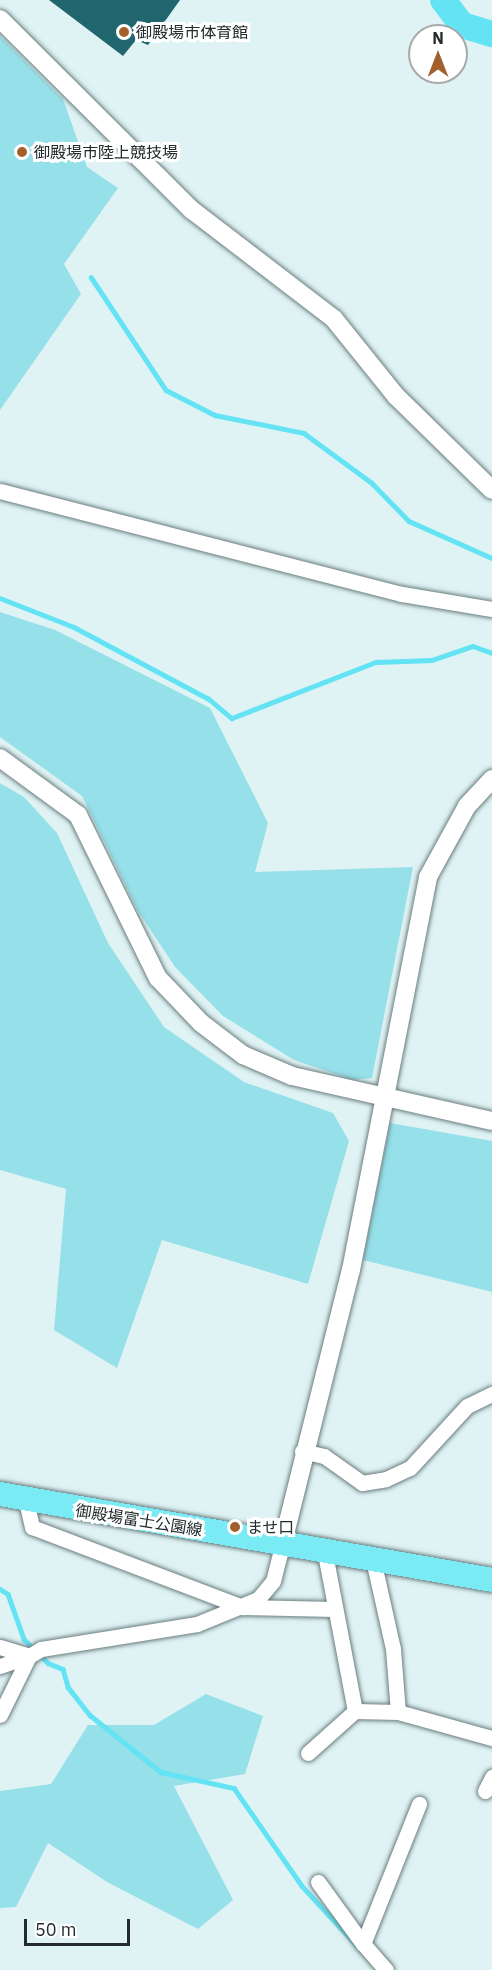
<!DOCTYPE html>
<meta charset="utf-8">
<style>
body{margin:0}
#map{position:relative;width:492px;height:1970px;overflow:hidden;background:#dff3f5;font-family:"IBM Plex Sans","Noto Sans JP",sans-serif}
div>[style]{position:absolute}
.green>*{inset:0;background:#96e0e9}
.stream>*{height:4.5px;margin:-2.25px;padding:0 2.25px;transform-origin:2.25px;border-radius:2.25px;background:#63e3f3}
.river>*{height:26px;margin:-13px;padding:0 13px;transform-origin:13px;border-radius:13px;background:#63e3f3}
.building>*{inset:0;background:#21666e}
.roads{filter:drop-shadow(0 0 2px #6b7d7f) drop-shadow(0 0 2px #6b7d7f)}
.minor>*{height:15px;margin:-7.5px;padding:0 7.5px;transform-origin:7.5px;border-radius:7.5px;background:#fff}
.tertiary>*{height:18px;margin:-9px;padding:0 9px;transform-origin:9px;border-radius:9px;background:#fff}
.primary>*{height:24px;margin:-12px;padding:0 12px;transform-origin:12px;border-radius:12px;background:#7aeaf5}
.dots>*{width:16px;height:16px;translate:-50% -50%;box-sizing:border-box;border:3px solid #fff;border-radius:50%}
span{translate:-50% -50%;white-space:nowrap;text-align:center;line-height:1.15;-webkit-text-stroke:6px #fff;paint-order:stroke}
.poi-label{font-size:16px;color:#232b2c}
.left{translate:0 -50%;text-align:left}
.street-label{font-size:16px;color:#232b2c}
.north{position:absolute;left:408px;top:24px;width:60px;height:60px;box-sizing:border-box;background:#fff;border:2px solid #a7aaab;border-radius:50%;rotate:0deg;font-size:16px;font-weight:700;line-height:24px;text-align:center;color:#232b2c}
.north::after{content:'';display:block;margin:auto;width:21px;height:27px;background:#a1602c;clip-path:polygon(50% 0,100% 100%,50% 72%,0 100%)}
.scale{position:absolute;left:24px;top:1919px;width:106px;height:27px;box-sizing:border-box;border:3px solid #232b2c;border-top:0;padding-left:8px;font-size:18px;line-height:21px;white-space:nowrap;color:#232b2c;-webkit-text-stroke:4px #fff;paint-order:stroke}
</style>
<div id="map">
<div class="green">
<div style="clip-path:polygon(0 36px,63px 99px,87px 167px,118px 188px,64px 264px,81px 294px,0 410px)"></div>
<div style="clip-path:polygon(0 612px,55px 630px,210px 708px,268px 823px,255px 872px,413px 867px,372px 1078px,353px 1080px,294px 1060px,223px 1016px,175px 967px,138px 911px,82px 796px,0 737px)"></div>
<div style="clip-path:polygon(0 783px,24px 797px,57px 833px,108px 943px,164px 1027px,244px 1082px,333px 1113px,349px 1141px,308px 1284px,162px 1240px,117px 1368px,54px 1330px,66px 1189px,0 1170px)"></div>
<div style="clip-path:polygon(390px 1123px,492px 1141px,492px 1292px,363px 1260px)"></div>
<div style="clip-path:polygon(206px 1694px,263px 1716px,245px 1774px,174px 1786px,233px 1900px,198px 1929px,107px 1882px,48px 1843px,16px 1907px,0 1908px,0 1791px,51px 1784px,88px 1725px,154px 1725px)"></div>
</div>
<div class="stream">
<div style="left:91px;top:277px;width:136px;rotate:56.4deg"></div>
<div style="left:166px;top:390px;width:55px;rotate:27deg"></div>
<div style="left:215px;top:415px;width:91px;rotate:11.4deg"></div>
<div style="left:304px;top:433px;width:84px;rotate:36.3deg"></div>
<div style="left:372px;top:483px;width:53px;rotate:45.8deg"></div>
<div style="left:409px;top:521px;width:91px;rotate:24deg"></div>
<div style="left:0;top:598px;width:79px;rotate:21.4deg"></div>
<div style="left:74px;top:627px;width:153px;rotate:28.1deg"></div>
<div style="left:209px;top:699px;width:30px;rotate:40deg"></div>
<div style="left:232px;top:718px;width:155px;rotate:-21.3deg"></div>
<div style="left:376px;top:662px;width:56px;rotate:-2deg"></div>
<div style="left:432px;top:660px;width:43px;rotate:-18.9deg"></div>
<div style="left:473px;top:646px;width:20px;rotate:20deg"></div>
<div style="left:0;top:1589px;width:9px;rotate:32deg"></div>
<div style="left:8px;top:1594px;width:48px;rotate:70.4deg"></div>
<div style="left:24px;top:1639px;width:34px;rotate:45deg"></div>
<div style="left:48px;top:1663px;width:16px;rotate:22deg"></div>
<div style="left:63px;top:1669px;width:19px;rotate:74deg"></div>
<div style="left:68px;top:1687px;width:36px;rotate:52deg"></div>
<div style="left:90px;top:1715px;width:91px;rotate:38.8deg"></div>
<div style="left:161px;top:1772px;width:75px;rotate:12.4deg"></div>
<div style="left:234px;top:1788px;width:119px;rotate:55.2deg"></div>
<div style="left:302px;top:1886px;width:87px;rotate:47.3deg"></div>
</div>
<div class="river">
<div style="left:443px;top:0;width:31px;rotate:53deg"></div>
<div style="left:462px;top:25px;width:31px;rotate:17deg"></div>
</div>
<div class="building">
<div style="clip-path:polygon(49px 0,180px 0,148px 45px,136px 40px,123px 56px)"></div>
</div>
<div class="roads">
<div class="minor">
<div style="left:0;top:491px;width:415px;rotate:14.4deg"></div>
<div style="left:402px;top:594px;width:91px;rotate:9.5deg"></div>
<div style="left:302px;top:1451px;width:23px;rotate:13deg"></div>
<div style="left:324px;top:1456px;width:47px;rotate:35.4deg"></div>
<div style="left:362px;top:1483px;width:24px;rotate:-9deg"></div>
<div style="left:386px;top:1479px;width:26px;rotate:-25deg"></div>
<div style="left:410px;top:1468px;width:84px;rotate:-47.4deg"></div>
<div style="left:467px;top:1406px;width:28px;rotate:-26deg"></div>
<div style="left:26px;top:1501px;width:27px;rotate:77deg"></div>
<div style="left:32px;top:1527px;width:226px;rotate:20.8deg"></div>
<div style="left:243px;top:1607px;width:92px;rotate:1.2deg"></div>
<div style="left:372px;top:1555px;width:96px;rotate:77.4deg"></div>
<div style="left:393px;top:1649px;width:63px;rotate:85.5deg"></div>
<div style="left:0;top:1647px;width:30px;rotate:17deg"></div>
<div style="left:0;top:1666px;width:31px;rotate:-19deg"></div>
<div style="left:355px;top:1711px;width:43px;rotate:1.3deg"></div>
<div style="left:398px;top:1712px;width:98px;rotate:15.5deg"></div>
<div style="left:0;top:1715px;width:66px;rotate:-63.8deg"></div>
<div style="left:29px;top:1656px;width:14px;rotate:-30deg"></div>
<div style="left:41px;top:1649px;width:158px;rotate:-9.1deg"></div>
<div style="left:197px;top:1624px;width:66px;rotate:-22.3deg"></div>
<div style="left:258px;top:1599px;width:23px;rotate:-50deg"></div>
<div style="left:273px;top:1581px;width:40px;rotate:-75.6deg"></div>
<div style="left:308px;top:1753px;width:63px;rotate:-41.8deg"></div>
<div style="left:355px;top:1711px;width:166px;rotate:-100.8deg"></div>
<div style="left:485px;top:1791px;width:16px;rotate:-63deg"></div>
<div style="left:318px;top:1882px;width:77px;rotate:54deg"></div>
<div style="left:386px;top:1970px;width:35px;rotate:-131deg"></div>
<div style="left:363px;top:1944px;width:151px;rotate:-68.2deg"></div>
</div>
<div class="tertiary">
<div style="left:0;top:19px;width:271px;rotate:44.9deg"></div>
<div style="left:192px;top:210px;width:179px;rotate:37.5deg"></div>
<div style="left:334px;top:319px;width:99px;rotate:51.2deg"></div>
<div style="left:396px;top:396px;width:134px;rotate:44.4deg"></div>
<div style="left:0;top:758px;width:97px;rotate:36.2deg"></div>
<div style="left:78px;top:815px;width:182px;rotate:63.9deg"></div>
<div style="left:158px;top:978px;width:62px;rotate:46.3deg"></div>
<div style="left:201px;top:1023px;width:53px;rotate:37.3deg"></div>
<div style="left:243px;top:1055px;width:53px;rotate:23.2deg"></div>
<div style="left:292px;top:1076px;width:205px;rotate:12.7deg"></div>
<div style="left:283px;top:1542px;width:280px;rotate:-76deg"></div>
<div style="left:351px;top:1270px;width:400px;rotate:-78.9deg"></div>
<div style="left:428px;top:877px;width:81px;rotate:-61.2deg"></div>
<div style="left:467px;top:806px;width:37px;rotate:-47deg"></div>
</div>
<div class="primary">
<div style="left:0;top:1494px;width:499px;rotate:9.9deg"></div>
</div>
</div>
<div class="dots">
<div style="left:124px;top:32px;background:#a1602c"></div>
<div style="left:22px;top:152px;background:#a1602c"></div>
<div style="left:235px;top:1527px;background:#a1602c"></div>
</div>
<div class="poi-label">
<span class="left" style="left:136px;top:32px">御殿場市体育館</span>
<span class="left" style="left:34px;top:152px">御殿場市陸上競技場</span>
<span class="left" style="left:247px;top:1527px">ませ口</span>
</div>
<div class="street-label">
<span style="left:139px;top:1520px;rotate:9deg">御殿場富士公園線</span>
</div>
<div class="north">N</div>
<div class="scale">50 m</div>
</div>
